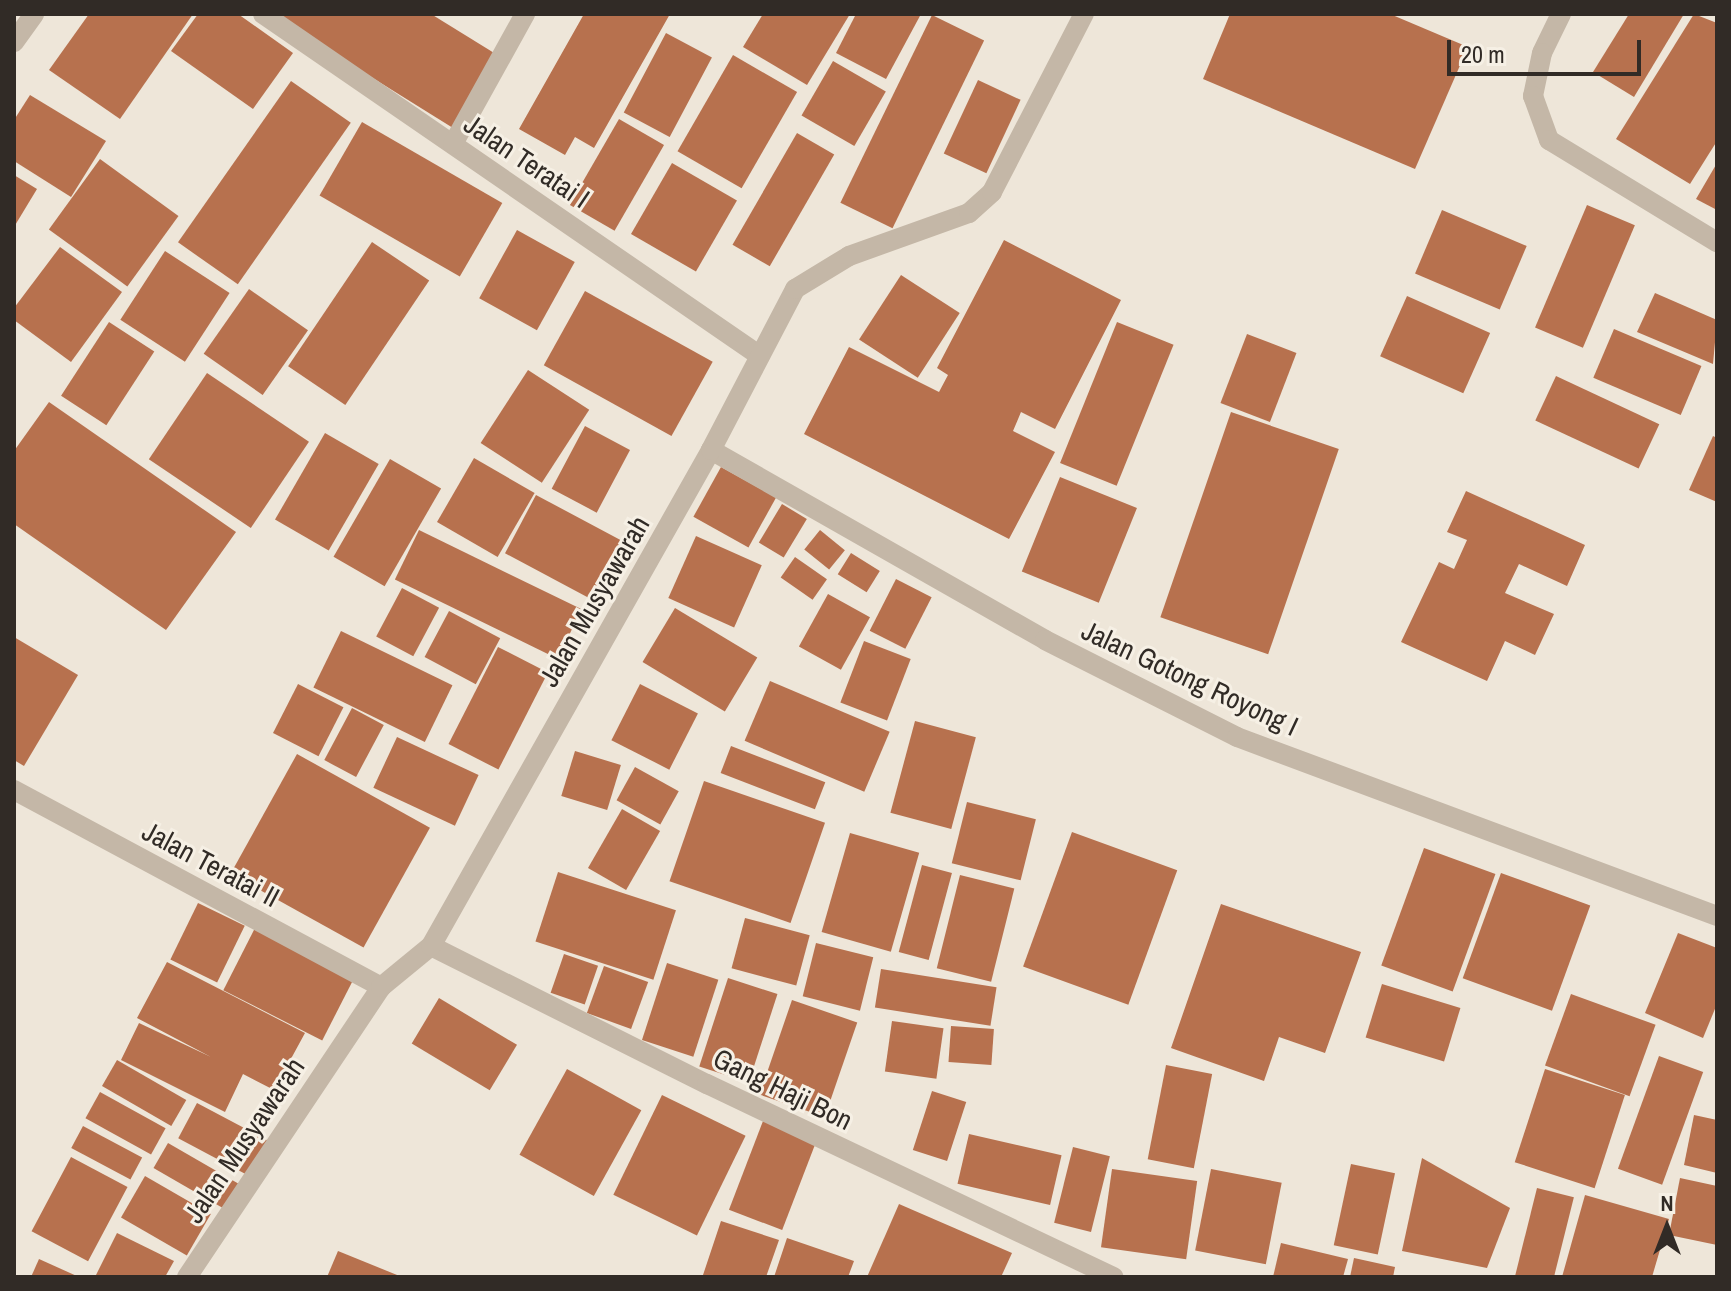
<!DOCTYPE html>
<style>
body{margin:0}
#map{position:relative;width:1731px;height:1291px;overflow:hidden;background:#eee6d9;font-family:"Archivo Narrow",sans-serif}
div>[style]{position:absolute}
.building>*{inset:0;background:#b7714e;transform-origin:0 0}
.street>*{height:20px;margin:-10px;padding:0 10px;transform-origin:10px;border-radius:10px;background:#c4b7a7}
span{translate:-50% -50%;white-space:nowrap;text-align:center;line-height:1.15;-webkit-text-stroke:6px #f6f0e5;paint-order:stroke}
.street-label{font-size:28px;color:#312b26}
.frame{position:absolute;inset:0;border:16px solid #312b26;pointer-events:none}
.north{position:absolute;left:1627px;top:1187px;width:80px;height:80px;-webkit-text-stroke:6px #f6f0e5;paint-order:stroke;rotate:0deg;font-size:22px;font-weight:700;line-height:32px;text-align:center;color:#312b26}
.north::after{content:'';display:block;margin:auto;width:28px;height:36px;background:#312b26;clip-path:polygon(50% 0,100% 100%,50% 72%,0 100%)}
.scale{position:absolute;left:1447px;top:40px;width:194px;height:36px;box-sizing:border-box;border:4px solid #312b26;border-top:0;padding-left:10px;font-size:24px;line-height:28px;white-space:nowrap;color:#312b26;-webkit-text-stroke:6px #f6f0e5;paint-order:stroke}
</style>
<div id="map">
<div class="building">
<div style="clip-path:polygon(89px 14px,193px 14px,120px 119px,49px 70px)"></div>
<div style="clip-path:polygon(198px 14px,238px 14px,293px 53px,253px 109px,171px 51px)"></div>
<div style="clip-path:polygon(270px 14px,431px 14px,499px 56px,453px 128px)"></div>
<div style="clip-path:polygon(584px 14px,670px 14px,594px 148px,575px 137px,565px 155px,519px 129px)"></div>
<div style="clip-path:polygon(763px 14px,850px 14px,807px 85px,743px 47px)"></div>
<div style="clip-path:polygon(856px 14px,921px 14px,886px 79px,836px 53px)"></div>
<div style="clip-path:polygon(1230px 14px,1390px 14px,1468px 47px,1415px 169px,1203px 79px)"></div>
<div style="clip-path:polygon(1629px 14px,1684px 14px,1634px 97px,1593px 72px)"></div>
<div style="clip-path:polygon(1694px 14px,1717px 23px,1717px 141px,1690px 184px,1616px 139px)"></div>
<div style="left:932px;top:15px;width:58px;height:209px;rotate:26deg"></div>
<div style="left:666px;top:33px;width:52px;height:90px;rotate:28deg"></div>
<div style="left:733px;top:55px;width:74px;height:111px;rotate:30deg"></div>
<div style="left:833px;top:61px;width:61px;height:63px;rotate:30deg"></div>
<div style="left:978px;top:80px;width:47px;height:81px;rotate:25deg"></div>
<div style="left:291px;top:81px;width:73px;height:197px;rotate:35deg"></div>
<div style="clip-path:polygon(30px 95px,106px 141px,71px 197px,14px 161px,14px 120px)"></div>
<div style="left:619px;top:119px;width:52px;height:99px;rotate:30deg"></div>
<div style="left:362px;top:122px;width:162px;height:85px;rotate:30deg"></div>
<div style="left:797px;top:133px;width:43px;height:129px;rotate:30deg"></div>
<div style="left:100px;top:159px;width:97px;height:87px;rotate:36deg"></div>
<div style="left:672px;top:163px;width:75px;height:82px;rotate:30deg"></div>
<div style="clip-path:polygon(1717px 163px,1717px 210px,1696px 199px)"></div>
<div style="clip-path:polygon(14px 175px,37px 189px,14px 227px)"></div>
<div style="left:1587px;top:205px;width:52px;height:133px;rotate:23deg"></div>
<div style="left:1442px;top:210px;width:92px;height:69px;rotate:23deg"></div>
<div style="left:517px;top:230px;width:66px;height:78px;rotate:29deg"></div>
<div style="clip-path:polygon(1004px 240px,1121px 300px,1055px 429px,1021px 412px,1013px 431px,1055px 452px,1009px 539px,804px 434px,849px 347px,939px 392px,948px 375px,937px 368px)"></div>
<div style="left:372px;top:242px;width:69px;height:150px;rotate:34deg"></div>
<div style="clip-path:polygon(60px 247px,122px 292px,71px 362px,14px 320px,14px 308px)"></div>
<div style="left:165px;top:251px;width:77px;height:82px;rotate:33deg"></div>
<div style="left:901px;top:275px;width:70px;height:77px;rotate:33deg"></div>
<div style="left:249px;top:289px;width:72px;height:79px;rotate:35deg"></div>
<div style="left:585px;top:291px;width:146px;height:85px;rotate:29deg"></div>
<div style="clip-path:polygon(1655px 293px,1717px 320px,1713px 364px,1637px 332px)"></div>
<div style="left:1407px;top:296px;width:91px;height:66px;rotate:24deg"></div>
<div style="left:109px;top:322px;width:54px;height:88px;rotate:33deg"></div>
<div style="left:1117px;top:322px;width:61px;height:152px;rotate:22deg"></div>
<div style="left:1614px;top:329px;width:95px;height:53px;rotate:23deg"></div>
<div style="left:1247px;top:334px;width:53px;height:74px;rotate:21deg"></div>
<div style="left:528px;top:370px;width:73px;height:87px;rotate:33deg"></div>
<div style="left:207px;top:373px;width:123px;height:104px;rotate:34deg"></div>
<div style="left:1556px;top:376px;width:114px;height:49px;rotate:25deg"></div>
<div style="clip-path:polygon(49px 402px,236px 532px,166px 630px,14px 524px,14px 451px)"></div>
<div style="left:1231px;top:412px;width:114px;height:217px;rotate:19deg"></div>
<div style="left:585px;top:426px;width:51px;height:71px;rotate:28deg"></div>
<div style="left:325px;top:433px;width:62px;height:100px;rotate:30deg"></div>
<div style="clip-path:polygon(1713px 436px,1717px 438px,1717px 502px,1689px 490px)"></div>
<div style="left:474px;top:458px;width:70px;height:74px;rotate:30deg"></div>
<div style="left:390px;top:459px;width:59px;height:113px;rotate:30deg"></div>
<div style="left:721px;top:467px;width:63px;height:57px;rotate:29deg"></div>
<div style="left:1060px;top:477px;width:83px;height:102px;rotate:22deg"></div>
<div style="clip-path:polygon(1466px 491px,1585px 545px,1567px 586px,1519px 564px,1505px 593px,1554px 614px,1535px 655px,1505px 641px,1487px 681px,1401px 642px,1439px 562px,1454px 569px,1467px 540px,1447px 532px)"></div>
<div style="left:536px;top:495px;width:102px;height:66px;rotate:28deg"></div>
<div style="left:782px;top:504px;width:29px;height:45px;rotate:31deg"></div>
<div style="left:419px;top:530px;width:181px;height:55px;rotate:26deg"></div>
<div style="left:820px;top:530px;width:32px;height:25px;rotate:39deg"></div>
<div style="left:696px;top:536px;width:72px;height:68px;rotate:24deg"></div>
<div style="left:851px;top:553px;width:34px;height:25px;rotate:32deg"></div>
<div style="left:795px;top:557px;width:39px;height:25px;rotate:35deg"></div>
<div style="left:896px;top:579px;width:40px;height:58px;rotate:27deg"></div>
<div style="left:402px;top:588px;width:42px;height:55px;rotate:28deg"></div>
<div style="left:828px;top:594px;width:48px;height:60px;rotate:29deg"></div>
<div style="left:675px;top:608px;width:96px;height:63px;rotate:31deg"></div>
<div style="left:449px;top:611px;width:58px;height:52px;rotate:28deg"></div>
<div style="left:341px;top:631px;width:124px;height:63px;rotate:26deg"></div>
<div style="clip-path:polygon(14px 637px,78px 675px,24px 766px,14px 760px)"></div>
<div style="left:864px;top:641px;width:50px;height:66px;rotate:21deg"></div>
<div style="left:498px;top:647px;width:56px;height:109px;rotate:27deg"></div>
<div style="left:770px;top:681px;width:130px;height:65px;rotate:23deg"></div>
<div style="left:298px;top:684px;width:51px;height:55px;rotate:27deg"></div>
<div style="left:640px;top:684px;width:65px;height:63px;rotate:27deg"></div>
<div style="left:352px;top:708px;width:36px;height:59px;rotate:28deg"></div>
<div style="left:915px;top:721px;width:63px;height:95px;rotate:15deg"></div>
<div style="left:397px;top:737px;width:90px;height:56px;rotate:25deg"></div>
<div style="left:731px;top:746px;width:101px;height:29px;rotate:21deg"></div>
<div style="left:575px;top:751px;width:48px;height:47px;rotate:17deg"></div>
<div style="left:297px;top:754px;width:152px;height:137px;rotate:29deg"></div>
<div style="left:635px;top:767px;width:50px;height:38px;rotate:29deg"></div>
<div style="left:704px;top:781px;width:128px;height:106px;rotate:19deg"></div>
<div style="left:967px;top:802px;width:71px;height:63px;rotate:14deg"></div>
<div style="left:622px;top:809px;width:44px;height:68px;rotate:30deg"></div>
<div style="left:1072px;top:832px;width:112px;height:143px;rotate:20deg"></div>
<div style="left:850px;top:833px;width:72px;height:103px;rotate:16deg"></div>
<div style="left:1424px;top:848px;width:76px;height:125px;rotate:20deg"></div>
<div style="left:922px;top:865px;width:31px;height:90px;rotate:15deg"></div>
<div style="left:558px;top:872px;width:124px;height:73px;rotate:18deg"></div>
<div style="left:1501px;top:873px;width:95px;height:112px;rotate:20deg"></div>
<div style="left:960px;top:875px;width:56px;height:96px;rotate:14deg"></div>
<div style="left:198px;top:903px;width:52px;height:63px;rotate:26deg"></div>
<div style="clip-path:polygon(1221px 904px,1361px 952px,1325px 1053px,1279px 1037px,1264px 1081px,1171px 1048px)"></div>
<div style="left:745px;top:918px;width:67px;height:52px;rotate:15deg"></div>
<div style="left:256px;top:926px;width:111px;height:72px;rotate:27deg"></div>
<div style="clip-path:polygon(1678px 933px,1717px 948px,1717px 1004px,1703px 1038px,1645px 1013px)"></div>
<div style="left:816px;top:943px;width:59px;height:55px;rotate:14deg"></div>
<div style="left:564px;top:954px;width:36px;height:41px;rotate:19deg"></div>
<div style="clip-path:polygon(167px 962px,305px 1033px,274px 1090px,243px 1074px,225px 1112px,121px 1060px,139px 1023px,211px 1057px,137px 1018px)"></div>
<div style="left:667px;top:963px;width:54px;height:81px;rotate:18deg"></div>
<div style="left:604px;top:966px;width:47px;height:50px;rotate:20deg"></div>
<div style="left:881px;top:969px;width:117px;height:39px;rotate:9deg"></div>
<div style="left:728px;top:978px;width:52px;height:93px;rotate:18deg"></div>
<div style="left:1382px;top:984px;width:82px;height:56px;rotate:17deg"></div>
<div style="left:1571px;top:994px;width:90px;height:76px;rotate:20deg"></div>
<div style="left:439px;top:998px;width:91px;height:53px;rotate:31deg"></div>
<div style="left:792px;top:1000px;width:69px;height:100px;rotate:19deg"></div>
<div style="left:892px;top:1021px;width:52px;height:51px;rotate:8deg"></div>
<div style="left:951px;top:1026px;width:43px;height:36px;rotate:4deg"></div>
<div style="left:1659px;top:1056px;width:47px;height:120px;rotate:20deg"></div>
<div style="left:117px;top:1060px;width:80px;height:30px;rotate:30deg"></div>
<div style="left:1166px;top:1065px;width:47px;height:96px;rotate:11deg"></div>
<div style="left:567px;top:1069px;width:85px;height:98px;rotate:29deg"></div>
<div style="left:1545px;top:1069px;width:84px;height:98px;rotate:18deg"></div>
<div style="left:932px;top:1091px;width:36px;height:62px;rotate:18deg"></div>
<div style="left:100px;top:1092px;width:75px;height:30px;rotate:29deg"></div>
<div style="left:662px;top:1095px;width:93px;height:111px;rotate:26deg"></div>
<div style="left:197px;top:1103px;width:82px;height:40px;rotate:28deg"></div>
<div style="clip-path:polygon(1694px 1115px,1717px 1120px,1717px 1173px,1684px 1165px)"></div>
<div style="left:763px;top:1121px;width:57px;height:95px;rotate:21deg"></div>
<div style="left:83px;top:1126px;width:67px;height:25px;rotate:28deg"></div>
<div style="left:969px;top:1134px;width:95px;height:51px;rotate:13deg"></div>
<div style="left:168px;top:1143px;width:85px;height:29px;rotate:30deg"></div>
<div style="left:1073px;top:1147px;width:38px;height:78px;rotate:14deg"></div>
<div style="left:71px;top:1157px;width:64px;height:84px;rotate:28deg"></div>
<div style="clip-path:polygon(1422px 1158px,1510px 1208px,1487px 1268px,1402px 1251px)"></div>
<div style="left:1351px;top:1164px;width:45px;height:83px;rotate:12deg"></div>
<div style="left:1112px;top:1169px;width:86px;height:79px;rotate:8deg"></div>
<div style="left:1211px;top:1169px;width:72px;height:83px;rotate:11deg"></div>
<div style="left:145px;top:1176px;width:76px;height:48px;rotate:30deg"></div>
<div style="clip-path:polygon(1680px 1178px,1717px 1186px,1717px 1245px,1669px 1235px)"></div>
<div style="left:1537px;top:1188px;width:38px;height:91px;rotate:14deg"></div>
<div style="clip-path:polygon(1585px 1195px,1669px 1219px,1652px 1277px,1562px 1277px)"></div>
<div style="clip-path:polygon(899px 1204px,1012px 1253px,1001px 1277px,867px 1277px)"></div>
<div style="clip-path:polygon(721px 1221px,779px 1240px,766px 1277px,703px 1275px)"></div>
<div style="clip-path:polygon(117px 1233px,174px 1261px,165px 1277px,95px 1277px)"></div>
<div style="clip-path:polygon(787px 1238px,854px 1261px,848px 1277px,774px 1277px)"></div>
<div style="clip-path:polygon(1281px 1243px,1348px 1259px,1343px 1277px,1273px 1277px)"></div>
<div style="clip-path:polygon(338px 1251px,402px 1277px,327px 1277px)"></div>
<div style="clip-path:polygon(1354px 1258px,1395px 1267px,1393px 1277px,1350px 1277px)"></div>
<div style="clip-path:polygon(39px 1259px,79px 1277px,31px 1277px)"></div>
</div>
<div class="street">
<div style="left:263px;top:14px;width:603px;rotate:34.53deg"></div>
<div style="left:1561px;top:14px;width:43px;rotate:116deg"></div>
<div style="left:1542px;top:53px;width:44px;rotate:101.8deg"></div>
<div style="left:1533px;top:96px;width:47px;rotate:70deg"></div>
<div style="left:1549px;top:140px;width:197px;rotate:31.3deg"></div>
<div style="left:14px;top:42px;width:34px;rotate:-54deg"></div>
<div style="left:453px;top:144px;width:149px;rotate:-61deg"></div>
<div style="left:711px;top:450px;width:384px;rotate:29.6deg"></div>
<div style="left:1045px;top:640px;width:215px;rotate:26.8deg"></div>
<div style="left:1237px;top:737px;width:512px;rotate:20.45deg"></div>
<div style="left:14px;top:790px;width:417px;rotate:28.2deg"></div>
<div style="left:431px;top:946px;width:309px;rotate:26.6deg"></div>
<div style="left:707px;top:1084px;width:450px;rotate:25.4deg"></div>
<div style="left:187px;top:1277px;width:349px;rotate:-56.2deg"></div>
<div style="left:381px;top:987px;width:65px;rotate:-39.4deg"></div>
<div style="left:431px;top:946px;width:570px;rotate:-60.55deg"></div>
<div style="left:711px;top:450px;width:182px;rotate:-62.4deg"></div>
<div style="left:795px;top:289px;width:63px;rotate:-31.4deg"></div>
<div style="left:849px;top:256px;width:127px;rotate:-19.7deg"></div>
<div style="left:969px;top:213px;width:31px;rotate:-42deg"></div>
<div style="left:992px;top:192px;width:200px;rotate:-62.7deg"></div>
</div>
<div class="street-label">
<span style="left:527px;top:161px;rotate:34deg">Jalan Teratai I</span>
<span style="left:594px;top:601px;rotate:-60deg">Jalan Musyawarah</span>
<span style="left:1190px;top:678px;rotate:25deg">Jalan Gotong Royong I</span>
<span style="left:211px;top:864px;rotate:28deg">Jalan Teratai II</span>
<span style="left:783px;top:1089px;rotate:26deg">Gang Haji Bon</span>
<span style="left:244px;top:1140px;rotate:-56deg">Jalan Musyawarah</span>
</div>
<div class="frame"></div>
<div class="north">N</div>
<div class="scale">20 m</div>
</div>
